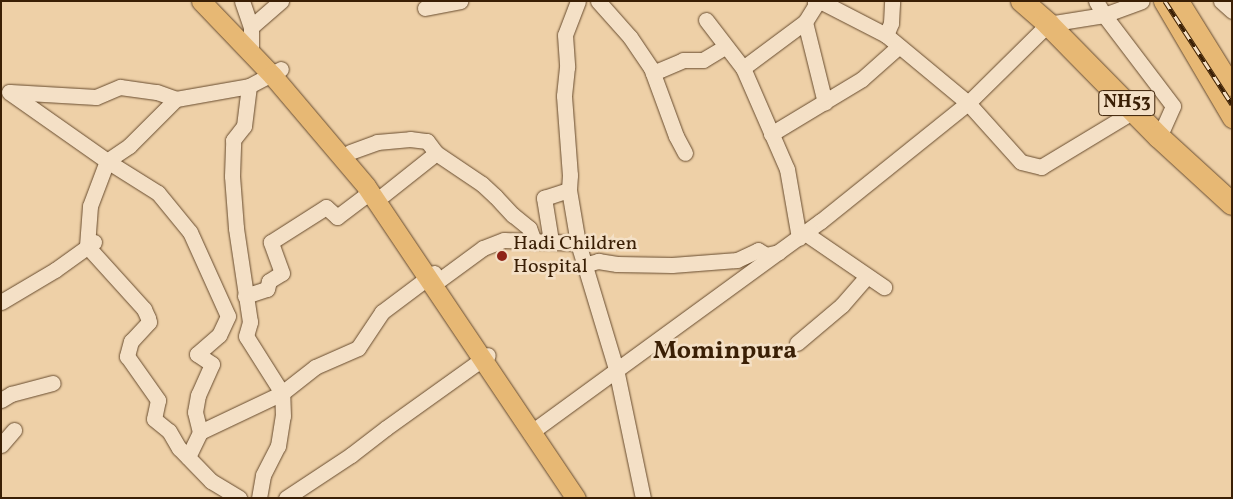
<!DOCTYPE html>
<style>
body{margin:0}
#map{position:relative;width:1233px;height:499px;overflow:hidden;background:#eed0a7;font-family:Vollkorn,serif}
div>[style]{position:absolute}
.roads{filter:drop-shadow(0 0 1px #674b2e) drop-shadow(0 0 1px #674b2e)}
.minor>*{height:15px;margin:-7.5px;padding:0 7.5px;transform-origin:7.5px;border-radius:7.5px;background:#f4e0c6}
.major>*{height:19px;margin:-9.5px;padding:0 9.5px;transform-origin:9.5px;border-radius:9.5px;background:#e7b874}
.highway>*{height:22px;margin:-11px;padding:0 11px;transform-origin:11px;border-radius:11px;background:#e7b874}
.rail>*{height:5px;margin-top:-2.5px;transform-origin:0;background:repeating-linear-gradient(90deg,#f4e0c6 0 9px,#3a1f05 0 18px);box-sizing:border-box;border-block:1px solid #3a1f05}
.dots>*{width:14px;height:14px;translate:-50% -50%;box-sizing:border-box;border:2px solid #f4e0c6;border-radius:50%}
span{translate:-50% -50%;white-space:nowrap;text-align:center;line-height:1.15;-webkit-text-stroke:5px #f4e0c6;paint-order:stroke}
.shield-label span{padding:1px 4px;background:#f4e0c6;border:1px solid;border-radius:4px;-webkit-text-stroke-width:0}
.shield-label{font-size:19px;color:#3a1f05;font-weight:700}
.poi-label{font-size:20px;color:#3a1f05}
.left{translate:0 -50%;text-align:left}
.district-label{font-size:25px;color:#3a1f05;font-weight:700}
.frame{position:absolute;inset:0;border:2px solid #3a1f05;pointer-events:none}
</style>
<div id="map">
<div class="roads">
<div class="minor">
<div style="left:242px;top:1px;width:28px;rotate:71deg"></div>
<div style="left:251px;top:27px;width:25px;rotate:90deg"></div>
<div style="left:578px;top:1px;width:36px;rotate:111deg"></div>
<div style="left:565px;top:35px;width:32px;rotate:86deg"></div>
<div style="left:567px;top:67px;width:29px;rotate:96deg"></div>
<div style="left:564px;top:96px;width:79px;rotate:85.7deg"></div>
<div style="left:570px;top:175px;width:15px;rotate:94deg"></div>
<div style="left:569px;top:190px;width:54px;rotate:80.4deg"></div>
<div style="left:598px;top:1px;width:48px;rotate:48.4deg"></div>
<div style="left:630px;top:37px;width:37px;rotate:56deg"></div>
<div style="left:651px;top:68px;width:72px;rotate:69.8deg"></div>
<div style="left:676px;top:136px;width:19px;rotate:62deg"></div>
<div style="left:815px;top:1px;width:5px;rotate:90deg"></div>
<div style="left:815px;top:6px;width:19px;rotate:122deg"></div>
<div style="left:805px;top:22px;width:83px;rotate:76.1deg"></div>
<div style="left:820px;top:1px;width:74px;rotate:27.3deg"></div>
<div style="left:886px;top:35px;width:107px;rotate:39.7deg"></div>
<div style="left:968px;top:103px;width:79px;rotate:48.1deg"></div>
<div style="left:1021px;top:162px;width:21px;rotate:14deg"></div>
<div style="left:1041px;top:167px;width:109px;rotate:-31.1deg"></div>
<div style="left:1096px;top:1px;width:16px;rotate:60deg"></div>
<div style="left:1104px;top:15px;width:114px;rotate:52.8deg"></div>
<div style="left:1173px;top:106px;width:34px;rotate:114deg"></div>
<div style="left:1221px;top:1px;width:15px;rotate:42deg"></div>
<div style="left:425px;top:8px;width:36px;rotate:-11deg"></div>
<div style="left:706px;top:20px;width:61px;rotate:52.4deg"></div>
<div style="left:743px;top:68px;width:110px;rotate:66.5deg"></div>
<div style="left:787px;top:169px;width:70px;rotate:80.1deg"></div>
<div style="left:251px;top:27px;width:40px;rotate:-41deg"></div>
<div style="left:886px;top:35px;width:13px;rotate:-67deg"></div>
<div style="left:891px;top:23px;width:22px;rotate:-87deg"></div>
<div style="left:743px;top:68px;width:77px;rotate:-36.6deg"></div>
<div style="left:653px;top:73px;width:33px;rotate:-23deg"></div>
<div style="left:683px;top:60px;width:20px"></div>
<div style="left:703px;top:60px;width:26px;rotate:-31deg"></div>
<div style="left:9px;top:92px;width:120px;rotate:35.1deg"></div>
<div style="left:107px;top:161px;width:60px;rotate:32.1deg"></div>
<div style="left:158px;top:193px;width:50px;rotate:50.6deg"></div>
<div style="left:190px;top:232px;width:92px;rotate:65.7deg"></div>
<div style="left:228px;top:316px;width:21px;rotate:115deg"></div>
<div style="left:219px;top:335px;width:29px;rotate:139deg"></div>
<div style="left:197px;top:354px;width:18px;rotate:34deg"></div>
<div style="left:212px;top:364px;width:34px;rotate:114deg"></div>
<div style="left:198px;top:395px;width:17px;rotate:100deg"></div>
<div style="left:195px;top:412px;width:21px;rotate:76deg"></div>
<div style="left:10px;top:92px;width:86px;rotate:3.3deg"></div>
<div style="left:96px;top:97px;width:26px;rotate:-23deg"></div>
<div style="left:120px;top:87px;width:37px;rotate:8deg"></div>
<div style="left:157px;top:92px;width:20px;rotate:20deg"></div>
<div style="left:176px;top:99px;width:74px;rotate:-10.1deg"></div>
<div style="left:249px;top:86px;width:36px;rotate:-28deg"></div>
<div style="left:176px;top:99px;width:66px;rotate:135deg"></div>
<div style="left:129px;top:146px;width:27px;rotate:146deg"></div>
<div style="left:107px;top:161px;width:48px;rotate:110.7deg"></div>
<div style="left:90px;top:206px;width:40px;rotate:94.3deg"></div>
<div style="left:87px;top:246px;width:85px;rotate:47.9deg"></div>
<div style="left:144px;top:309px;width:10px;rotate:66deg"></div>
<div style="left:148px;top:318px;width:4px;rotate:76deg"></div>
<div style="left:149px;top:322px;width:26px;rotate:133deg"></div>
<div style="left:131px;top:341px;width:16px;rotate:105deg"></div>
<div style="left:127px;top:356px;width:54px;rotate:54.8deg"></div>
<div style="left:158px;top:400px;width:19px;rotate:102deg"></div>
<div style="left:154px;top:419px;width:19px;rotate:39deg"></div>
<div style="left:169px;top:431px;width:20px;rotate:60deg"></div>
<div style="left:179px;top:448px;width:46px;rotate:45.9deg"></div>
<div style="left:211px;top:481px;width:33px;rotate:31deg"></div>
<div style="left:771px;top:134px;width:106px;rotate:-31.1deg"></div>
<div style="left:862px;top:79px;width:48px;rotate:-41.6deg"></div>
<div style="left:350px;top:152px;width:29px;rotate:-20deg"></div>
<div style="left:377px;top:142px;width:33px;rotate:-5deg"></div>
<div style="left:410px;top:139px;width:17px;rotate:7deg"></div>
<div style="left:427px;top:141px;width:15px;rotate:53deg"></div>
<div style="left:436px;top:153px;width:55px;rotate:34deg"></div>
<div style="left:482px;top:184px;width:18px;rotate:43deg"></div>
<div style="left:495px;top:196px;width:26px;rotate:47deg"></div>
<div style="left:513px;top:215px;width:21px;rotate:39deg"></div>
<div style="left:529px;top:228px;width:14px;rotate:69deg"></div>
<div style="left:382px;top:196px;width:69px;rotate:-38.5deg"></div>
<div style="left:805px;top:233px;width:96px;rotate:34.4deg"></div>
<div style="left:551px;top:241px;width:44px;rotate:-99.2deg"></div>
<div style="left:544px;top:198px;width:26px;rotate:-18deg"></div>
<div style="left:584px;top:265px;width:15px;rotate:-16deg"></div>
<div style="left:598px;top:261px;width:19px;rotate:9deg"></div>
<div style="left:617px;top:264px;width:55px;rotate:1deg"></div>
<div style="left:672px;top:265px;width:65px;rotate:-4.4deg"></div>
<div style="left:737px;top:260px;width:23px;rotate:-25deg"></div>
<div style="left:758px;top:250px;width:9px;rotate:32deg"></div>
<div style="left:766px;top:255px;width:13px;rotate:-13deg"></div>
<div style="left:434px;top:284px;width:61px;rotate:-36.3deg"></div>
<div style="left:483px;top:248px;width:22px;rotate:-21deg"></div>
<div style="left:504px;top:240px;width:74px;rotate:2.3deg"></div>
<div style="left:578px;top:243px;width:132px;rotate:73.2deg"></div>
<div style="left:616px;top:369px;width:132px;rotate:78.2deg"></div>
<div style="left:245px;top:296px;width:23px;rotate:-18deg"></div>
<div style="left:267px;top:289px;width:8px;rotate:-76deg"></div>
<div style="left:269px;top:281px;width:15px;rotate:-32deg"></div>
<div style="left:282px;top:273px;width:33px;rotate:-110deg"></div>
<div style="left:271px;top:242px;width:65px;rotate:-32.5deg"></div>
<div style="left:326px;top:207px;width:15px;rotate:42deg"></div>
<div style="left:337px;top:217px;width:41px;rotate:-37.1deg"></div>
<div style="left:1px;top:302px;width:63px;rotate:-30.7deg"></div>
<div style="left:55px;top:270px;width:48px;rotate:-35.7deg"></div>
<div style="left:797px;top:343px;width:59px;rotate:-40.2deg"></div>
<div style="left:842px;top:305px;width:38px;rotate:-49deg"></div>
<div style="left:1px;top:400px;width:12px;rotate:-31deg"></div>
<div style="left:11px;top:394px;width:43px;rotate:-14.7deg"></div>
<div style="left:530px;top:433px;width:360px;rotate:-36.1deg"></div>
<div style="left:821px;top:221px;width:189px;rotate:-38.8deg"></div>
<div style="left:968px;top:103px;width:112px;rotate:-44.6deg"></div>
<div style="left:1048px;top:24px;width:57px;rotate:-9.1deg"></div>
<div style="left:1104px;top:15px;width:40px;rotate:-20.2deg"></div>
<div style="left:1px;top:445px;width:20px;rotate:-49deg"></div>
<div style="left:188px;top:457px;width:28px;rotate:-64deg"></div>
<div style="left:200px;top:432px;width:91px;rotate:-25.4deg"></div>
<div style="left:282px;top:393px;width:67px;rotate:-122.3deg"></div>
<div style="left:246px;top:336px;width:15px;rotate:-74deg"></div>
<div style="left:250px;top:322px;width:95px;rotate:-98.5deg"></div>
<div style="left:236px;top:228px;width:52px;rotate:-94.4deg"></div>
<div style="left:232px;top:176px;width:36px;rotate:-88deg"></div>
<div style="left:233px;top:140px;width:18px;rotate:-52deg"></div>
<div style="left:244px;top:126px;width:40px;rotate:-82.9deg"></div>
<div style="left:259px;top:498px;width:23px;rotate:-80deg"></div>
<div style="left:263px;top:475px;width:33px;rotate:-63deg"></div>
<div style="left:278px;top:446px;width:30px;rotate:-81deg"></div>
<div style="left:283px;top:416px;width:23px;rotate:-92deg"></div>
<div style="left:282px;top:393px;width:42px;rotate:-38.2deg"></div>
<div style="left:315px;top:367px;width:47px;rotate:-23.8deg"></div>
<div style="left:358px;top:348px;width:43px;rotate:-56.3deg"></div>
<div style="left:382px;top:312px;width:65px;rotate:-36.9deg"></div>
<div style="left:286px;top:498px;width:78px;rotate:-33.5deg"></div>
<div style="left:351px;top:455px;width:44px;rotate:-37.6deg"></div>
<div style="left:386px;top:428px;width:125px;rotate:-35.6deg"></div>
</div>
<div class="major">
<div style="left:201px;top:1px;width:103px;rotate:46.2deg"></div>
<div style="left:272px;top:75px;width:145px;rotate:49.7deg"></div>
<div style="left:366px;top:186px;width:376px;rotate:56.1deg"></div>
<div style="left:1163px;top:1px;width:136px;rotate:59.5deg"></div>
<div style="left:1179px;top:1px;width:100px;rotate:58.1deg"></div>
</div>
<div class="highway">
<div style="left:1022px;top:1px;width:35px;rotate:41deg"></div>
<div style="left:1048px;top:24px;width:158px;rotate:45.5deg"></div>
<div style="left:1159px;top:137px;width:99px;rotate:42.5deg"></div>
</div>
</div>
<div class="rail">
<div style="left:1165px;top:1px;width:123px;rotate:57deg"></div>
</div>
<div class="dots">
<div style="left:502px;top:256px;background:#8f2418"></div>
</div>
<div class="shield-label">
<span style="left:1127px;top:103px">NH53</span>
</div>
<div class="poi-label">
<span class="left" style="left:513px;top:256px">Hadi Children<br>Hospital</span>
</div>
<div class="district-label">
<span style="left:725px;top:352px">Mominpura</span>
</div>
<div class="frame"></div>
</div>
